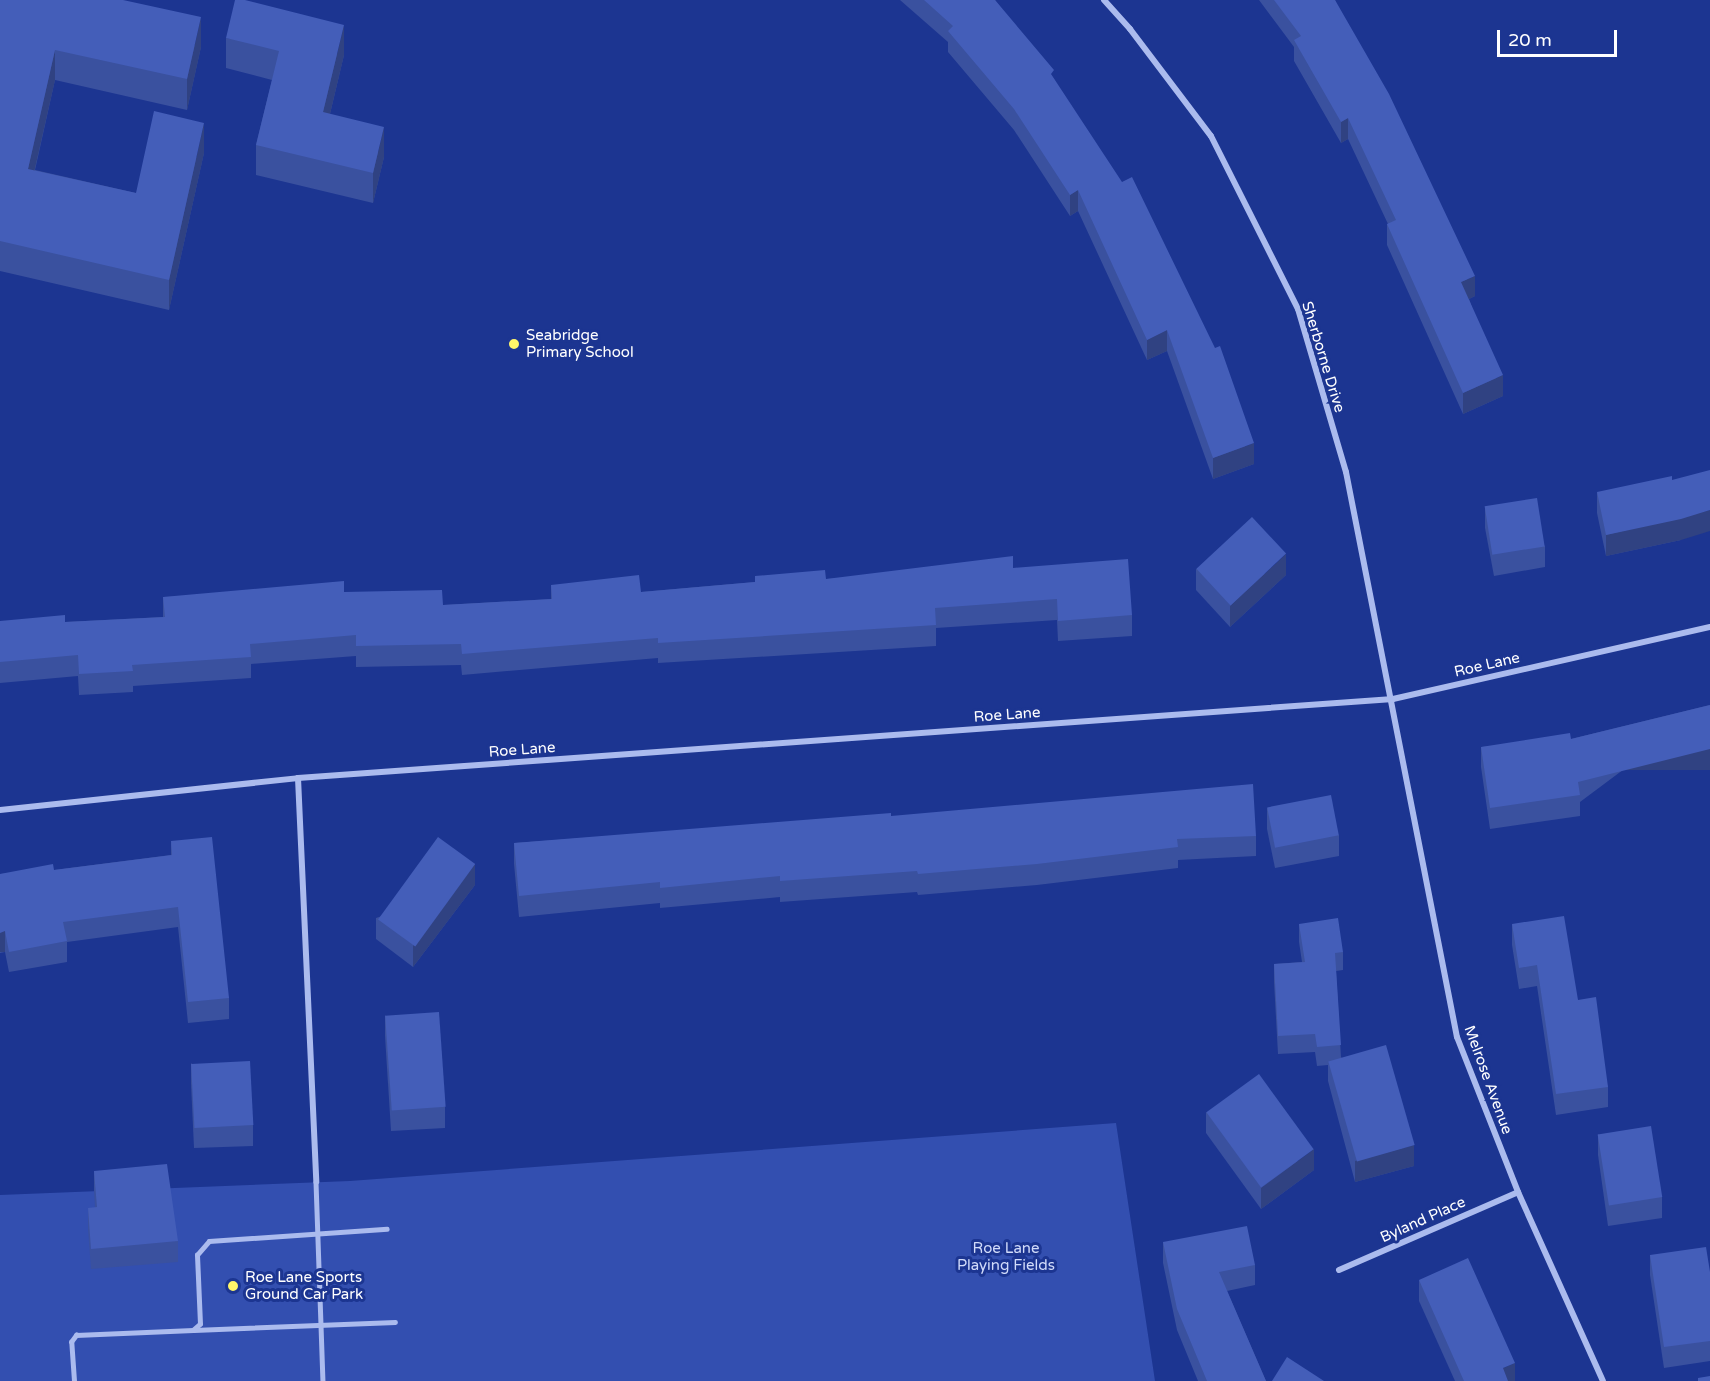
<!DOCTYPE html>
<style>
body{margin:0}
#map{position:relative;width:1710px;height:1381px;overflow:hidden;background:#1c3591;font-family:"Varela Round",sans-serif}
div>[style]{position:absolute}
.green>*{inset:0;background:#334fb0}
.service>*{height:4.5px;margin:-2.25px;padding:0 2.25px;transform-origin:2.25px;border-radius:2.25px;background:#abbbee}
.minor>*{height:6px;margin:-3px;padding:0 3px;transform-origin:3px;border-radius:3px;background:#abbbee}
.wall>*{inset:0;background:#3a519f}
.shaded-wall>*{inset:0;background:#304282;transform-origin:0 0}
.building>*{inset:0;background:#445eb9;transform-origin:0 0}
.dots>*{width:16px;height:16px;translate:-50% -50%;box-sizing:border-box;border:3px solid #1c3591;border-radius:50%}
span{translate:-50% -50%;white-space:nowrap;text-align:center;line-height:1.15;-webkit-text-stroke:6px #1c3591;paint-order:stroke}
.poi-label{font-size:15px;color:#fff}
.left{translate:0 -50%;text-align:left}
.street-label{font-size:15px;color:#fff}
.park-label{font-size:15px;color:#d1dbfa}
.scale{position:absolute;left:1497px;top:30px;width:120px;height:27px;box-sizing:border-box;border:3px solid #fff;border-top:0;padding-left:8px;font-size:18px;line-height:21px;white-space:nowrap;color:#fff;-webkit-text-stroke:4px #1c3591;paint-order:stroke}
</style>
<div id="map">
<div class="green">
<div style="clip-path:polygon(1116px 1123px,1155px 1381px,0 1381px,0 1195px,350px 1181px)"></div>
</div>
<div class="service">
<div style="left:316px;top:1182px;width:199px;rotate:88deg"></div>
<div style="left:194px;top:1330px;width:201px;rotate:-2.3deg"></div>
<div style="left:74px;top:1381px;width:39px;rotate:-94deg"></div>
<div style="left:71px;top:1342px;width:9px;rotate:-54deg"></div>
<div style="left:76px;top:1335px;width:117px;rotate:-2.4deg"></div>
<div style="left:193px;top:1330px;width:9px;rotate:-41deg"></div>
<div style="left:200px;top:1324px;width:69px;rotate:-92.5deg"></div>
<div style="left:197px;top:1255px;width:18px;rotate:-49deg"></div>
<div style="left:209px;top:1241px;width:178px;rotate:-3.9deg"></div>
</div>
<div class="minor">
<div style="left:1104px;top:0;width:39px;rotate:48deg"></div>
<div style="left:1130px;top:29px;width:134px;rotate:52.9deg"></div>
<div style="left:1211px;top:136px;width:194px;rotate:63.3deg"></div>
<div style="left:1298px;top:309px;width:170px;rotate:73.6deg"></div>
<div style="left:1346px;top:472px;width:576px;rotate:78.89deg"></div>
<div style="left:1457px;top:1037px;width:167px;rotate:68.5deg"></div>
<div style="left:1518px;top:1192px;width:207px;rotate:65.8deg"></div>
<div style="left:298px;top:778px;width:404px;rotate:87.4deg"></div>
<div style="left:0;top:810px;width:300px;rotate:-6.1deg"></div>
<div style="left:298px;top:778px;width:1098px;rotate:-4.13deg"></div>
<div style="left:1393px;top:699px;width:325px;rotate:-12.8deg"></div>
<div style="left:1339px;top:1270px;width:195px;rotate:-23.5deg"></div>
</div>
<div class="wall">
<div style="clip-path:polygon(0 0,201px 47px,187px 110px,55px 80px,35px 170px,136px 193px,204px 153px,169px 310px,0 271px)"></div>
<div style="clip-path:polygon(900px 0,995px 0,1054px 79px,1254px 464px,1213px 479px,1167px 351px,1147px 360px,1078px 211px,1070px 216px,1014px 130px,948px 52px,948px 42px)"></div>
<div style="clip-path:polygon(1259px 0,1335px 0,1475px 296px,1469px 299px,1503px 396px,1463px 414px,1387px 245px,1387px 224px,1388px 224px,1348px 139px,1341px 143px,1294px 61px,1294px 47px)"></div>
<div style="clip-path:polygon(226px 38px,344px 55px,330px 114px,384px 157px,373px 203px,256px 175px,256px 145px,272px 80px,226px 68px)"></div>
<div style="clip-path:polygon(1597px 492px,1681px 540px,1606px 556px,1597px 513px)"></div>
<div style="clip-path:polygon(1485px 507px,1545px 546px,1545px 567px,1494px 576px,1485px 528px)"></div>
<div style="clip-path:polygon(1013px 568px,1132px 615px,1132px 636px,1058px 641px,1057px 620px,936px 628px,936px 646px,658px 663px,658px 658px,462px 675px,461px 665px,356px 667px,356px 656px,251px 664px,251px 678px,133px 686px,133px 692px,79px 695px,78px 676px,0 683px,0 621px,65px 622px,163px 617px,163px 597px,344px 592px,443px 605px,551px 599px,551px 585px,641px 592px,755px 582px,755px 576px,826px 579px)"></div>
<div style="clip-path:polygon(1196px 569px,1286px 575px,1230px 627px,1196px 590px)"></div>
<div style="clip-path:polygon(1710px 705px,1580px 802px,1580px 816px,1490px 829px,1481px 767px,1481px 747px,1571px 739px)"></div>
<div style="clip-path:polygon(1267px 808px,1339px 835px,1339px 856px,1275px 868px,1267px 829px)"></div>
<div style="clip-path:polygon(891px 816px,1256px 836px,1256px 856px,1178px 860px,1178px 868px,1037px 885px,918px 895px,917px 892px,780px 902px,780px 897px,660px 908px,660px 903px,519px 917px,514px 864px,514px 843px)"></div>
<div style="clip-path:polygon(171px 841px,229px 998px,229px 1019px,188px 1023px,178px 927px,67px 942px,67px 962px,9px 972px,5px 952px,0 953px,0 874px,54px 870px,171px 855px)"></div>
<div style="clip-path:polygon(475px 885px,413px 967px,376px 939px,376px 918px)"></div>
<div style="clip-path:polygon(1299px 924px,1343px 952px,1343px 970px,1336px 971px,1341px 1057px,1414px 1166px,1355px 1182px,1328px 1081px,1328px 1065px,1317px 1066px,1315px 1052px,1278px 1054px,1274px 982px,1274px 964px,1302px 962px,1299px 942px)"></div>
<div style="clip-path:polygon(1512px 924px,1578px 1000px,1608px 1087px,1608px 1107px,1556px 1115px,1537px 986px,1519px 989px,1512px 945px)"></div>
<div style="clip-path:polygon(385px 1015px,445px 1107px,445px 1128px,391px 1131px,385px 1036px)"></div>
<div style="clip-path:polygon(191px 1063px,253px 1125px,253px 1146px,194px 1148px,191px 1084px)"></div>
<div style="clip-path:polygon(1206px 1112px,1314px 1170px,1261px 1209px,1206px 1133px)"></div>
<div style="clip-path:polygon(1598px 1134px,1662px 1197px,1662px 1218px,1608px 1226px,1598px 1155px)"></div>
<div style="clip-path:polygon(94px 1171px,178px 1241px,178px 1262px,91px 1269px,88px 1229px,88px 1208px,95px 1208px,94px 1191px)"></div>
<div style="clip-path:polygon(1163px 1242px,1255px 1265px,1255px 1285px,1227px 1291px,1266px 1381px,1198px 1381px,1177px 1330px,1163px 1263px)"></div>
<div style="clip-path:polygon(1650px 1255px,1710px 1272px,1710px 1361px,1664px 1368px,1650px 1275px)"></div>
<div style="clip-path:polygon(1419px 1280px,1515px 1381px,1455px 1381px,1419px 1301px)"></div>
</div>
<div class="shaded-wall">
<div style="clip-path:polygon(201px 17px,201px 47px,187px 110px,187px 79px)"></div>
<div style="clip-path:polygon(344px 25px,344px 55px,323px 143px,323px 112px)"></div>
<div style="clip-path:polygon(55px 50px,55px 80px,28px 199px,28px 169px)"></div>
<div style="clip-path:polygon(1348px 118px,1348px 139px,1341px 143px,1341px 122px)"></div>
<div style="clip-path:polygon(204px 123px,204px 153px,169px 310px,169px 280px)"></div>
<div style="clip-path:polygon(384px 127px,384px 157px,373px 203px,373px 173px)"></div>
<div style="clip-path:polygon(1078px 190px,1078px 211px,1070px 216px,1070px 195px)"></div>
<div style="clip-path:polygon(1475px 276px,1475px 296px,1461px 303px,1461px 282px)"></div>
<div style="clip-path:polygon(1167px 330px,1167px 351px,1147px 360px,1147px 340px)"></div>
<div style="clip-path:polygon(1503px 375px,1503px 396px,1463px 414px,1463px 393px)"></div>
<div style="clip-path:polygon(1254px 443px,1254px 464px,1213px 479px,1213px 458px)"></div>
<div style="clip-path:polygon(1710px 510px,1710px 531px,1681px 540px,1606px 556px,1606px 535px)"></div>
<div style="clip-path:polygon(1286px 554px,1286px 575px,1230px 627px,1230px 606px)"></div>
<div style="left:1710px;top:749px;width:21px;height:136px;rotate:90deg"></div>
<div style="clip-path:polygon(475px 864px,475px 885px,413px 967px,413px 946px)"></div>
<div style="left:5px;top:931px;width:21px;height:5px;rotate:90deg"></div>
<div style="clip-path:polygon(1414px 1145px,1414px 1166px,1355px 1182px,1355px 1161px)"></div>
<div style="clip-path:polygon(1314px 1149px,1314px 1170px,1261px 1209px,1261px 1188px)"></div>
<div style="clip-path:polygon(1515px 1363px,1515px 1381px,1503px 1381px,1503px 1368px)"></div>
</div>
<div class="building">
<div style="clip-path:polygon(0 0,123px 0,201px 17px,187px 79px,55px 50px,28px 169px,136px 193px,154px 111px,204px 123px,169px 280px,0 241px)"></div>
<div style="clip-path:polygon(235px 0,245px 0,344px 25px,323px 112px,384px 127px,373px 173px,256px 145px,279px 51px,226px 38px)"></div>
<div style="clip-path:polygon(924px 0,995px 0,1054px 70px,1051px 74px,1122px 182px,1132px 177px,1215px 348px,1220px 346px,1254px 443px,1213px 458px,1167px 330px,1147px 340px,1078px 190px,1070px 195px,1014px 109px,948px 31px,953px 26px)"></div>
<div style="clip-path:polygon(1274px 0,1335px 0,1389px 94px,1475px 276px,1461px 282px,1503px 375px,1463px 393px,1387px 224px,1396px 220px,1348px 118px,1341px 122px,1294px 40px,1301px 36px)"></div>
<div style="clip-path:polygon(1710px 470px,1710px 510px,1681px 519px,1606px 535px,1597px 492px,1672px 476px,1672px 480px)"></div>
<div style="left:1537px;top:498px;width:49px;height:53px;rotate:81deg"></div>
<div style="left:1252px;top:517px;width:50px;height:76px;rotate:47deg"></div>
<div style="clip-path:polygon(1013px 556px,1013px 568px,1128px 559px,1132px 615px,1058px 621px,1057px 599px,935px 608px,936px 625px,658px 643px,658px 638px,462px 654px,461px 644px,356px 646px,356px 635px,250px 644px,251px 657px,132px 665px,133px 671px,79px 674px,78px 655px,0 662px,0 621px,65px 615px,65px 622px,165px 617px,163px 597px,344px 581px,344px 592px,442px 590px,443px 605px,552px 599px,551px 585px,639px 575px,641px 592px,755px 582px,755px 576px,825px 570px,826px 579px)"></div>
<div style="clip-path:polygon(1710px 705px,1710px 749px,1578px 782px,1580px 795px,1490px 808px,1481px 747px,1570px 733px,1571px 739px)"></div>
<div style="clip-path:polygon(1253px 784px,1256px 836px,1177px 839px,1178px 847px,1037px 864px,918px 874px,917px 871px,780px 881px,780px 876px,660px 888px,660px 882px,519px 896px,514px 843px,891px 813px,891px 816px)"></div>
<div style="left:1331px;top:795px;width:41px;height:65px;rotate:79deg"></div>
<div style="clip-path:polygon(212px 837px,229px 998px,188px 1002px,178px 907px,63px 922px,67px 941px,9px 952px,5px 931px,0 933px,0 874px,53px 864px,54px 870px,172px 855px,171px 841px)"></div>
<div style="left:438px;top:837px;width:46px;height:102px;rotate:36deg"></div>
<div style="clip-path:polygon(1564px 916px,1578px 1000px,1596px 997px,1608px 1087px,1556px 1094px,1537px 965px,1519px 968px,1512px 924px)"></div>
<div style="clip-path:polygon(1338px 918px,1343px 952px,1335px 953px,1341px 1045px,1317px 1047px,1315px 1034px,1278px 1036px,1274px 964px,1305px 962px,1299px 924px)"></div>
<div style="left:439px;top:1012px;width:95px;height:54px;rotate:86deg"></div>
<div style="left:1386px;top:1045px;width:104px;height:60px;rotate:74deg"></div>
<div style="left:250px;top:1061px;width:64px;height:59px;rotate:87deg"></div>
<div style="left:1259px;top:1074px;width:93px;height:65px;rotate:54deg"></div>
<div style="left:1651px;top:1126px;width:72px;height:54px;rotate:81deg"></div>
<div style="clip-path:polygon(167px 1164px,178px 1241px,91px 1249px,88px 1208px,97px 1207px,94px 1171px)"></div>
<div style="clip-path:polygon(1247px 1226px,1255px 1265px,1219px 1272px,1266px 1381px,1207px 1381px,1177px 1309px,1163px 1242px)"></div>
<div style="clip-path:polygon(1706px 1247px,1710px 1272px,1710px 1341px,1664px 1347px,1650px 1255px)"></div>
<div style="clip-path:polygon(1468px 1258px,1515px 1363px,1503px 1368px,1508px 1381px,1464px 1381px,1419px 1280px)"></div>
<div style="clip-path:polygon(1287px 1357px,1324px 1381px,1272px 1381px)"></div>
<div style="clip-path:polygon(1710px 1376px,1710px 1381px,1698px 1381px,1698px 1378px)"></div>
</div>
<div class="dots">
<div style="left:514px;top:344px;background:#fff569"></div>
<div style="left:233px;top:1286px;background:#fff569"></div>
</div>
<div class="poi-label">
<span class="left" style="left:526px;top:344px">Seabridge<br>Primary School</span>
<span class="left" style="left:245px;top:1286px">Roe Lane Sports<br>Ground Car Park</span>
</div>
<div class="street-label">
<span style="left:1323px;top:357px;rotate:73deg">Sherborne Drive</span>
<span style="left:1487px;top:665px;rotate:-13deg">Roe Lane</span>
<span style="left:1007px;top:715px;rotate:-4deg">Roe Lane</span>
<span style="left:522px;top:750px;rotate:-4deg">Roe Lane</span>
<span style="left:1488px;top:1080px;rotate:70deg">Melrose Avenue</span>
<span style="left:1423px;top:1220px;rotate:-24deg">Byland Place</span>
</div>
<div class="park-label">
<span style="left:1006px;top:1257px">Roe Lane<br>Playing Fields</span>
</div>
<div class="scale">20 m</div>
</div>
